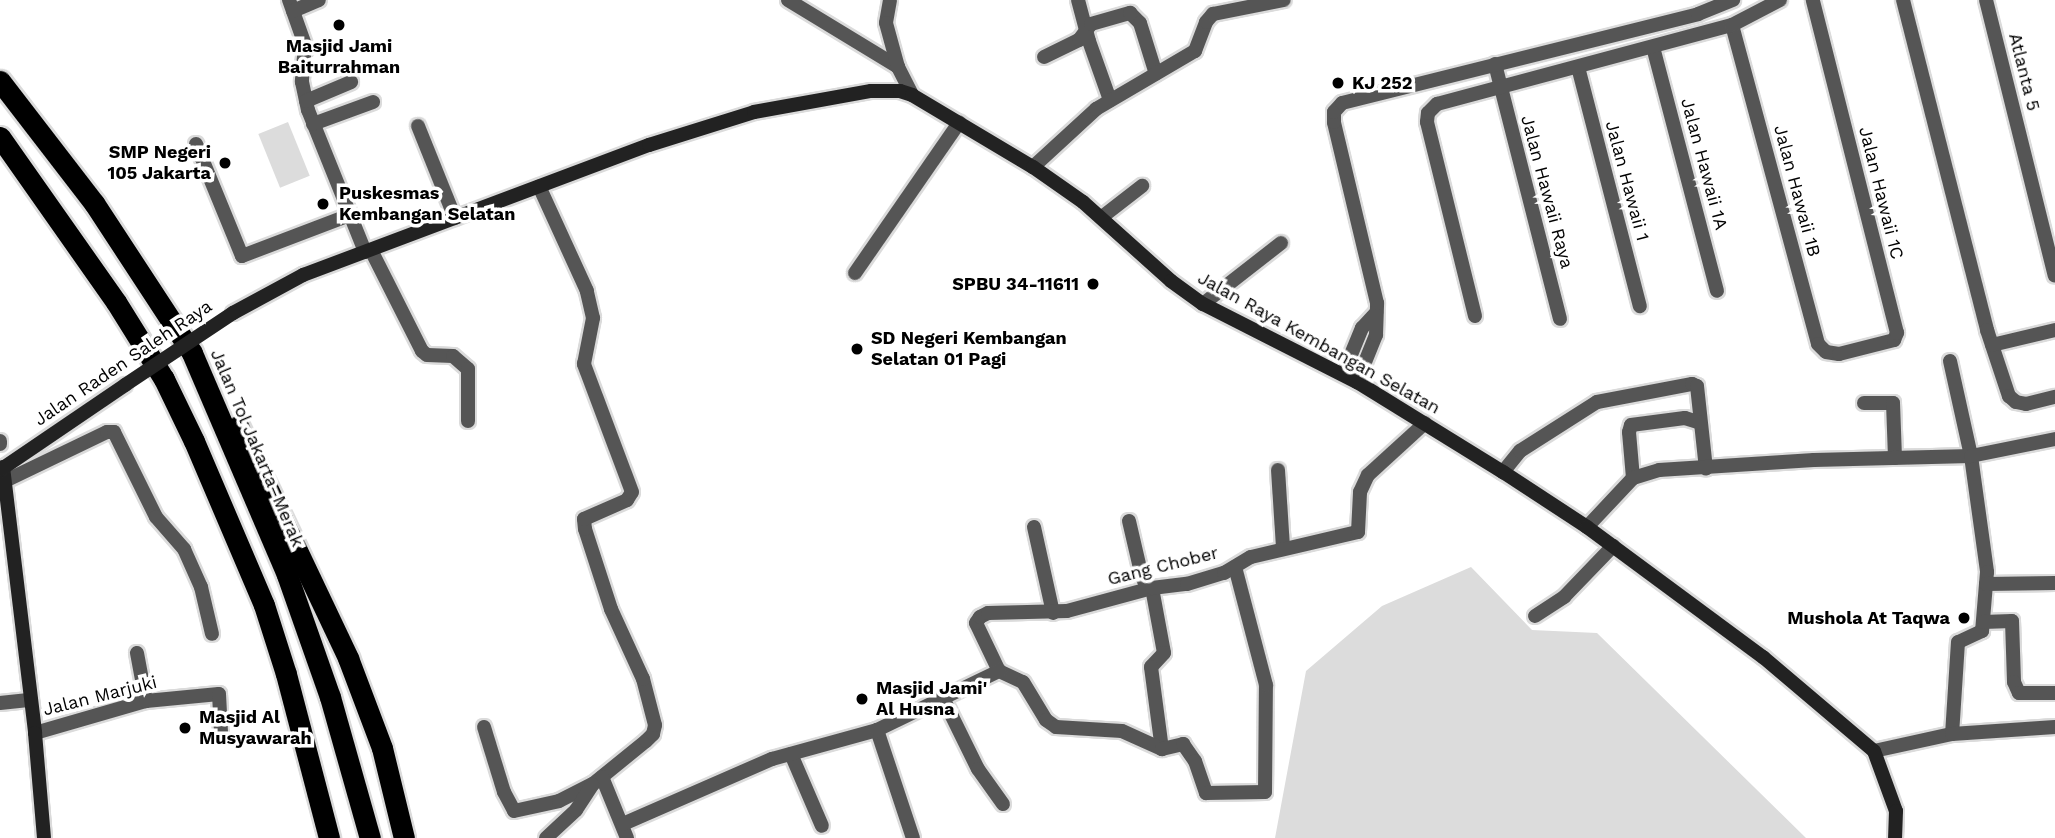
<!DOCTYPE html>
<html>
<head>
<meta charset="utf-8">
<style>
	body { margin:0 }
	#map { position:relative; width:2055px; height:838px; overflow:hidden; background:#fff; font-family:"Work Sans",sans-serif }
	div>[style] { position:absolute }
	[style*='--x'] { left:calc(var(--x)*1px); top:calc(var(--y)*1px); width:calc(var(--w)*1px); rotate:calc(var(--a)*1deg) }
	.green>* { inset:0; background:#dcdcdc; transform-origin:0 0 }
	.roads { filter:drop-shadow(2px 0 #dbdbdb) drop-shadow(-2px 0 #dbdbdb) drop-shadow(0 2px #dbdbdb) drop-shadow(0 -2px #dbdbdb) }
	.minor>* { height:14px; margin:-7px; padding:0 7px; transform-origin:7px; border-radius:7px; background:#555 }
	.secondary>* { height:14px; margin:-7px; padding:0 7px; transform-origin:7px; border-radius:7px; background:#222 }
	.motorway>* { height:21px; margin:-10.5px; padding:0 10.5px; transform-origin:10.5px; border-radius:10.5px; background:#000 }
	.secondary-bridge>* { height:14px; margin:-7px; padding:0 7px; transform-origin:7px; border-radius:7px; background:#222 }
	.dots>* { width:19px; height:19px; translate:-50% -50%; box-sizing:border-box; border:4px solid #fff; border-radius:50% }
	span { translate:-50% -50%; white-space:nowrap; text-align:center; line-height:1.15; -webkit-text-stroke:7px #fff; paint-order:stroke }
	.poi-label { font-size:18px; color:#000; font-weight:700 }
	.left { translate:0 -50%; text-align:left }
	.right { translate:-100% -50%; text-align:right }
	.street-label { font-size:18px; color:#000 }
</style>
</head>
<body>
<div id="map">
	<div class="green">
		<i style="left:288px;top:122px;width:58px;height:32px;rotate:68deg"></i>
		<i style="clip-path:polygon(1471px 567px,1532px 630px,1597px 633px,1806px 838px,1275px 838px,1306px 671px,1382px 606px)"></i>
	</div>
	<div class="roads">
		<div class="minor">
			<i style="--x:289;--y:0;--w:48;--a:70.4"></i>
			<i style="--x:305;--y:45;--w:37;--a:95"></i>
			<i style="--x:302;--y:82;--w:29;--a:78"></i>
			<i style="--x:308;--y:110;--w:153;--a:68.1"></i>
			<i style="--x:788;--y:0;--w:129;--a:31.3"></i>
			<i style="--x:898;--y:67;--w:31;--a:63"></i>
			<i style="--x:890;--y:0;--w:23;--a:100"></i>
			<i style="--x:886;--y:23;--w:46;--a:74.7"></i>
			<i style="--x:1078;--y:0;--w:42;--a:75"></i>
			<i style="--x:1089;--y:41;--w:63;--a:70.4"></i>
			<i style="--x:1903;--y:0;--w:341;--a:75.7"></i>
			<i style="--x:1987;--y:330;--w:70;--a:71.6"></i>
			<i style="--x:2009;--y:396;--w:9;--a:41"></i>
			<i style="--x:2016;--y:402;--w:10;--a:11"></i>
			<i style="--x:2026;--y:404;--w:30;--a:-14"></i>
			<i style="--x:1986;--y:0;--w:284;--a:76"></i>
			<i style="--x:293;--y:11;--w:28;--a:-23"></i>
			<i style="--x:1732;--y:25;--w:330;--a:74.9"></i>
			<i style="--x:1818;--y:344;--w:11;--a:45"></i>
			<i style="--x:1826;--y:352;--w:13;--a:9"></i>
			<i style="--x:1839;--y:354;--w:57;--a:-14.3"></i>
			<i style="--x:1894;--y:340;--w:8;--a:-67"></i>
			<i style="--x:1897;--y:333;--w:343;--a:-104.2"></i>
			<i style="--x:1653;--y:47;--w:252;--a:75.3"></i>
			<i style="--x:1044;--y:57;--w:39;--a:-26"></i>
			<i style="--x:1079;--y:40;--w:20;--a:-53"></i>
			<i style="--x:1091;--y:24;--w:41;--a:-15.8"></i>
			<i style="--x:1130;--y:13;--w:14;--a:45"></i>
			<i style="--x:1140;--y:23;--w:53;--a:72.6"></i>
			<i style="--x:1495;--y:64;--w:263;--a:75.7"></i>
			<i style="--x:1578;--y:67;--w:247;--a:75.5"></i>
			<i style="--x:306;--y:101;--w:49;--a:-22.9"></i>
			<i style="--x:313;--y:124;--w:64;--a:-20.1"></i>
			<i style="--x:418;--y:126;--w:99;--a:68.1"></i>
			<i style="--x:196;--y:144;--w:121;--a:67.7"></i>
			<i style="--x:242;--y:256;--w:116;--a:-20.8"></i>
			<i style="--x:1033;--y:167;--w:86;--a:-42.6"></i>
			<i style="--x:1096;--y:109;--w:115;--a:-30.4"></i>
			<i style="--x:1195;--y:51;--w:31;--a:-69"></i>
			<i style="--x:1206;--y:22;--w:11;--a:-49"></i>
			<i style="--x:1213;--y:14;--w:72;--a:-11.2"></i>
			<i style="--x:1102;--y:217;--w:51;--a:-37.8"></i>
			<i style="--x:371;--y:250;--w:113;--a:63.2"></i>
			<i style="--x:422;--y:351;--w:6;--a:39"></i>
			<i style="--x:427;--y:355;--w:26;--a:2"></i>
			<i style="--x:453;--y:356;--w:20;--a:41"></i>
			<i style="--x:468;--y:369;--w:52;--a:90"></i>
			<i style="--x:855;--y:273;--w:183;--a:-55.3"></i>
			<i style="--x:1203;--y:304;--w:99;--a:-38"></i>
			<i style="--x:1475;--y:316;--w:200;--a:-103.9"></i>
			<i style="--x:1427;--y:122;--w:9;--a:-84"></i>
			<i style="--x:1428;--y:113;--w:13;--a:-45"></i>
			<i style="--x:1437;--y:104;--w:305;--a:-15"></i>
			<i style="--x:1732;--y:25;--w:54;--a:-27.5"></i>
			<i style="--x:1992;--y:345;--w:65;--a:-13.4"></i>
			<i style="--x:1950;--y:361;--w:97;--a:77.5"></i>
			<i style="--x:1971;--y:456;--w:117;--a:82.1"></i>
			<i style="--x:1987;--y:572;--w:59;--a:94.8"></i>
			<i style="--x:1982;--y:631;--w:26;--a:155"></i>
			<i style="--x:1958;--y:642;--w:92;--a:93.7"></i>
			<i style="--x:1343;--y:374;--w:50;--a:-67.6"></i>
			<i style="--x:1362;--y:328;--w:21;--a:-47"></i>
			<i style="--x:1357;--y:382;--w:51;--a:-68"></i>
			<i style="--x:1376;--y:335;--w:32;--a:-88"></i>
			<i style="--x:1377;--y:303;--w:186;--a:-103.4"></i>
			<i style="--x:1334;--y:122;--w:10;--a:-90"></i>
			<i style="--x:1334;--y:112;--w:12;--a:-48"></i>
			<i style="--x:1342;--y:103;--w:367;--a:-14"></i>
			<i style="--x:1698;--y:14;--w:38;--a:-22"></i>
			<i style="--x:1864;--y:403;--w:29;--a:0"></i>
			<i style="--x:1893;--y:403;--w:55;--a:87.9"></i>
			<i style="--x:0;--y:441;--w:3;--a:90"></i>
			<i style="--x:1278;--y:470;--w:78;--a:86.3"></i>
			<i style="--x:1503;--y:472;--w:27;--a:-51"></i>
			<i style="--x:1520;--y:451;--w:91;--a:-32.5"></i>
			<i style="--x:1597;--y:402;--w:97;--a:-10.7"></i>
			<i style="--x:1692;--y:384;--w:5;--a:22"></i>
			<i style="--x:1697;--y:386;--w:83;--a:83.8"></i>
			<i style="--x:1633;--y:478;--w:46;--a:-95"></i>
			<i style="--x:1629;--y:432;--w:7;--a:-74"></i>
			<i style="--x:1631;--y:425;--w:54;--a:-7.4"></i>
			<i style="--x:1685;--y:418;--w:16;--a:18"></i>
			<i style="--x:5;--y:481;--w:113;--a:-25.7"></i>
			<i style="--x:107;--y:432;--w:7;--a:0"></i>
			<i style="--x:114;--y:432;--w:95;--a:63.7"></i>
			<i style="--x:156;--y:517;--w:43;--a:48.8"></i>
			<i style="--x:184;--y:549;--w:42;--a:65.9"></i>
			<i style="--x:201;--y:587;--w:48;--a:76.8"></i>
			<i style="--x:1129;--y:521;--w:57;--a:76.9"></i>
			<i style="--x:1142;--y:577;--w:13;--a:63"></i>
			<i style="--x:1034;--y:527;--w:88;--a:77.5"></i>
			<i style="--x:1587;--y:527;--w:67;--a:-46.8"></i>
			<i style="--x:1633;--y:478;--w:27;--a:-17"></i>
			<i style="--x:1659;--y:470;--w:155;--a:-3.7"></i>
			<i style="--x:1814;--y:460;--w:157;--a:-1.5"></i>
			<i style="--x:1971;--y:456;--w:86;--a:-11.4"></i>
			<i style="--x:1986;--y:584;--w:69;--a:-0.8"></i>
			<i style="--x:1152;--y:588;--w:66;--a:79.5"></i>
			<i style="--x:1164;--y:653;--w:19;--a:133"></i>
			<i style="--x:1151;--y:667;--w:83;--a:82.4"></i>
			<i style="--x:1535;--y:616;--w:35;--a:-33"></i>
			<i style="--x:1564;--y:597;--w:71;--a:-46.1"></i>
			<i style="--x:1983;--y:622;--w:29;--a:-2"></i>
			<i style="--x:2012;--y:621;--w:61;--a:88.1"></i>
			<i style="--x:2014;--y:682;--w:12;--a:66"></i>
			<i style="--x:2019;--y:693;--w:36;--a:0"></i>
			<i style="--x:137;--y:653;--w:49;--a:79.4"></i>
			<i style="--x:999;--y:671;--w:53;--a:-115.6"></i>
			<i style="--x:976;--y:623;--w:7;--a:-56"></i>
			<i style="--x:980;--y:617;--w:9;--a:-27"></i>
			<i style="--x:988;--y:613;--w:79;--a:-1.5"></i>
			<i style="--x:1067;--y:611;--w:88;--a:-15.1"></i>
			<i style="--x:1152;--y:588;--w:35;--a:-7"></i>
			<i style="--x:1187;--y:584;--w:39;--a:-17"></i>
			<i style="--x:1224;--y:573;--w:31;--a:-31"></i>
			<i style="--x:1251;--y:557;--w:110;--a:-13.2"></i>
			<i style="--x:1358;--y:532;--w:40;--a:-87.1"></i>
			<i style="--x:1360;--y:492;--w:19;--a:-65"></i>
			<i style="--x:1368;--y:475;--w:77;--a:-42.4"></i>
			<i style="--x:999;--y:671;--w:26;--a:25"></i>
			<i style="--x:1023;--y:682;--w:44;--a:58.8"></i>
			<i style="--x:1046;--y:720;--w:12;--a:35"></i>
			<i style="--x:1056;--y:727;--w:66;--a:3.5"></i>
			<i style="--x:1122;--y:731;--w:44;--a:24.2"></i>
			<i style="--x:1162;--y:749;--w:22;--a:-13"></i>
			<i style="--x:1183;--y:744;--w:21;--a:55"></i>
			<i style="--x:1195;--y:761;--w:34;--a:71"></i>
			<i style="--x:1206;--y:793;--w:59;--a:-1"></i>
			<i style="--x:1265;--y:792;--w:107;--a:-89.5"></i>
			<i style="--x:1266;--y:685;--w:122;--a:-104.7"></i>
			<i style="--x:943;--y:698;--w:79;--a:63.8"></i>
			<i style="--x:978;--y:769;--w:43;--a:54.5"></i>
			<i style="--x:0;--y:703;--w:31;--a:-6"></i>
			<i style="--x:484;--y:727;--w:68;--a:72.9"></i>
			<i style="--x:504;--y:792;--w:21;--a:62"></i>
			<i style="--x:514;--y:811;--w:46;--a:-12.5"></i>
			<i style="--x:559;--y:801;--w:38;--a:-27"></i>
			<i style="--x:593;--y:784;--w:68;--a:-39.1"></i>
			<i style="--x:646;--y:741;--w:10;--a:-45"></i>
			<i style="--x:653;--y:734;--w:9;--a:-77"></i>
			<i style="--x:655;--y:725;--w:48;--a:-104.6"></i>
			<i style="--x:643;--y:679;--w:77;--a:-114.6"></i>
			<i style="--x:611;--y:609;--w:84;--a:-108"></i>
			<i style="--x:585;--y:529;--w:10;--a:-96"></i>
			<i style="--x:584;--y:519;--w:47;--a:-23.8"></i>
			<i style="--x:627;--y:500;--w:9;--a:-58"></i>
			<i style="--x:632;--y:492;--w:137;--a:-110.6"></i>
			<i style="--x:584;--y:364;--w:47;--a:-78.9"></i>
			<i style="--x:593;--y:318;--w:28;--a:-103"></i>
			<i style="--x:587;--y:291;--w:115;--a:-114.6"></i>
			<i style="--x:877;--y:730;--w:114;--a:71.6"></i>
			<i style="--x:35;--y:733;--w:116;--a:-16.1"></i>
			<i style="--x:146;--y:701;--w:73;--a:-5.5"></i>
			<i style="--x:219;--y:694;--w:38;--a:87"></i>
			<i style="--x:1874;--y:751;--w:80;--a:-12.3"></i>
			<i style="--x:1952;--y:734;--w:103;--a:-3.9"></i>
			<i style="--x:791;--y:754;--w:78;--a:66.7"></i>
			<i style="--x:602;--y:777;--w:66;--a:67.7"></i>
			<i style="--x:623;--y:824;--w:163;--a:-23.6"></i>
			<i style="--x:772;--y:759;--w:109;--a:-15.4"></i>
			<i style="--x:877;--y:730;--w:136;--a:-25.8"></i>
			<i style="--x:546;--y:838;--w:41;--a:-43"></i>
			<i style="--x:576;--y:810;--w:30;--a:-57"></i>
		</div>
		<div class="secondary">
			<i style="--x:233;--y:313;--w:80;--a:-28.5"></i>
			<i style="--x:303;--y:275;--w:370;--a:-20.6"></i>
			<i style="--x:649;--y:145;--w:110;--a:-17.4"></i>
			<i style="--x:754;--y:112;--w:119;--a:-10.2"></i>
			<i style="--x:871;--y:91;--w:29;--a:0"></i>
			<i style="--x:900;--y:91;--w:13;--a:18"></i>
			<i style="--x:912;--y:95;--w:141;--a:30.8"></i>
			<i style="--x:1033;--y:167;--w:61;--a:35"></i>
			<i style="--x:1083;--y:202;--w:118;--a:41.9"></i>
			<i style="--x:1171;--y:281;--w:39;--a:36"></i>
			<i style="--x:1203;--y:304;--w:173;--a:26.9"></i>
			<i style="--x:1357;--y:382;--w:172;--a:31.7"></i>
			<i style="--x:1503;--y:472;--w:100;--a:33.2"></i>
			<i style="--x:1587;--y:527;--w:219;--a:36.5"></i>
			<i style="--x:1763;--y:657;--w:145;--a:40.3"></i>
			<i style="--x:1874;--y:751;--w:64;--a:69.9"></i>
			<i style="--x:1896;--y:811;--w:27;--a:92"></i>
			<i style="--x:3;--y:467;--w:268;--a:83.1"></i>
			<i style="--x:35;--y:733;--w:105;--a:85.1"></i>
			<i style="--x:0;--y:470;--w:151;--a:-34.2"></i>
		</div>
		<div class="motorway">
			<i style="--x:0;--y:81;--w:154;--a:52.4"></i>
			<i style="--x:94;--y:203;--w:179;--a:56.8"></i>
			<i style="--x:192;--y:353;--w:241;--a:66.8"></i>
			<i style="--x:287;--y:575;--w:129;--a:70.6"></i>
			<i style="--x:330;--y:697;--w:147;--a:74.2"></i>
			<i style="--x:0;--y:137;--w:202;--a:54.9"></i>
			<i style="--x:116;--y:302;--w:91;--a:58.1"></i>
			<i style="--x:164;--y:379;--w:69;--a:64.2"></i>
			<i style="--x:194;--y:441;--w:178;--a:66.9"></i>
			<i style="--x:264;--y:605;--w:72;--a:72.3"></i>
			<i style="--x:286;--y:674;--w:170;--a:75.3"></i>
			<i style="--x:238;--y:426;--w:257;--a:64.6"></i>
			<i style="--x:348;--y:658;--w:96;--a:69.3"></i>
			<i style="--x:382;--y:748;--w:93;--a:76.3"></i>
		</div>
	</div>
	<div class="secondary-bridge">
		<i style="--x:125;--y:385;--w:130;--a:-33.7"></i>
	</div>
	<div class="dots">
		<i style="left:339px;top:25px;background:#000"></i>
		<i style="left:1338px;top:83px;background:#000"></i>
		<i style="left:225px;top:163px;background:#000"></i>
		<i style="left:323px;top:204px;background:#000"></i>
		<i style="left:1093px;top:284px;background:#000"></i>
		<i style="left:857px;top:349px;background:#000"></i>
		<i style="left:1964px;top:618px;background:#000"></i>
		<i style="left:862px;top:699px;background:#000"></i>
		<i style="left:185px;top:728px;background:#000"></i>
	</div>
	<div class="poi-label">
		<span style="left:339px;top:57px">Masjid Jami<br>Baiturrahman</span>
		<span class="left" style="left:1352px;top:83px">KJ 252</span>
		<span class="right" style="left:211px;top:163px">SMP Negeri<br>105 Jakarta</span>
		<span class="left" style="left:339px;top:204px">Puskesmas<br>Kembangan Selatan</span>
		<span class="right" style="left:1079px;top:284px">SPBU 34-11611</span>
		<span class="left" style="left:871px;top:349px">SD Negeri Kembangan<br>Selatan 01 Pagi</span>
		<span class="right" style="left:1950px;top:618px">Mushola At Taqwa</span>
		<span class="left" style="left:876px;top:699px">Masjid Jami'<br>Al Husna</span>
		<span class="left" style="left:199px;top:728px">Masjid Al<br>Musyawarah</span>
	</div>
	<div class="street-label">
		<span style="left:2024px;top:72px;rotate:76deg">Atlanta 5</span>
		<span style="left:1704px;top:164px;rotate:75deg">Jalan Hawaii 1A</span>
		<span style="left:1627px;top:181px;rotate:75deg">Jalan Hawaii 1</span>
		<span style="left:1797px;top:191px;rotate:75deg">Jalan Hawaii 1B</span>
		<span style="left:1547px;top:192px;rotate:75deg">Jalan Hawaii Raya</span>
		<span style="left:1881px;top:193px;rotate:76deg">Jalan Hawaii 1C</span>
		<span style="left:1319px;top:343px;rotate:29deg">Jalan Raya Kembangan Selatan</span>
		<span style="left:123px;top:363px;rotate:-34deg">Jalan Raden Saleh Raya</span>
		<span style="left:257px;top:448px;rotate:67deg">Jalan Tol Jakarta–Merak</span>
		<span style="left:1163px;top:566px;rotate:-14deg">Gang Chober</span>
		<span style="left:100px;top:696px;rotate:-14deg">Jalan Marjuki</span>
	</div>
</div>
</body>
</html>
